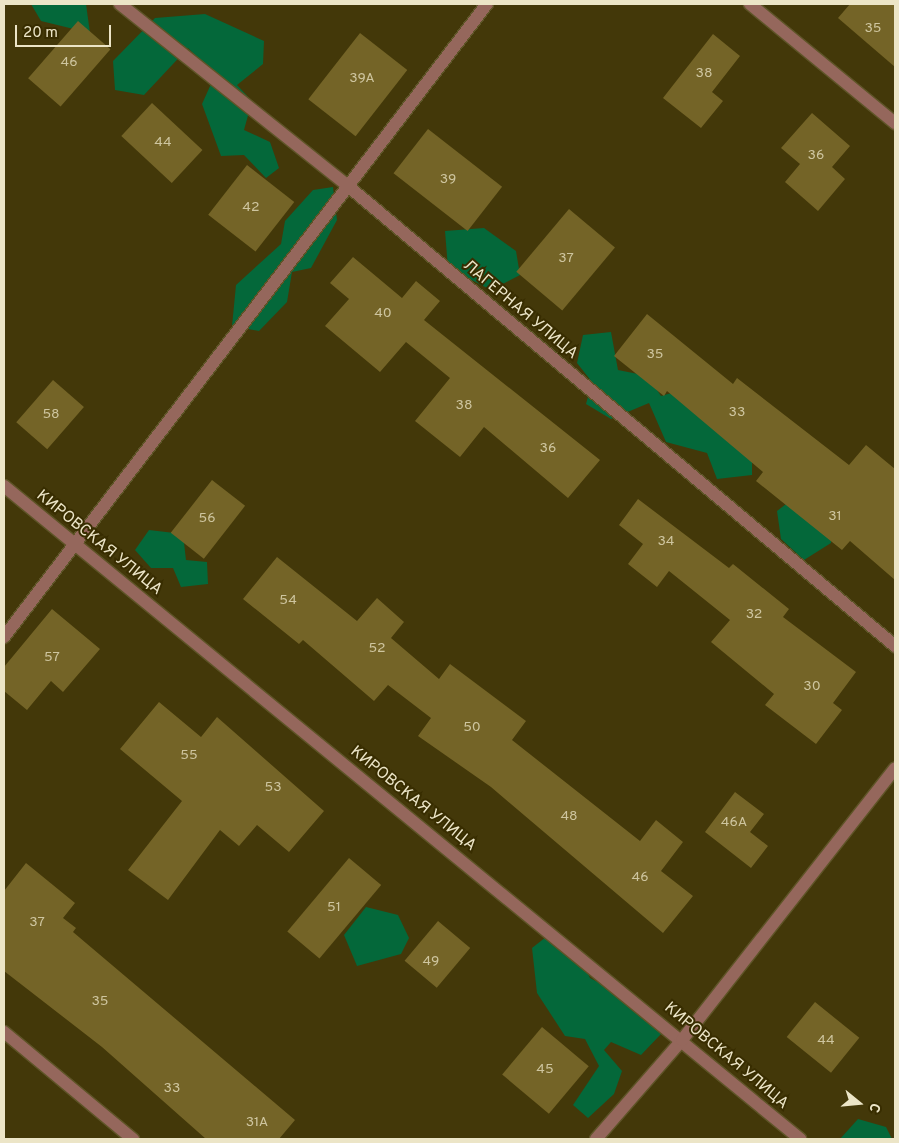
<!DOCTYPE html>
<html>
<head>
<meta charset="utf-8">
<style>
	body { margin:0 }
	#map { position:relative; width:899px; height:1143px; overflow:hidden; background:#433809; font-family:Overpass,sans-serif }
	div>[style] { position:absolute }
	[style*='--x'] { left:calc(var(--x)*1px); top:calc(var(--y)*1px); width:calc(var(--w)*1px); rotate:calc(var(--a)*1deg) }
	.green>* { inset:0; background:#04683a }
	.building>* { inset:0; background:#746427; transform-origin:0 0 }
	.roads { filter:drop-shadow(1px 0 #5e5427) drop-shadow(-1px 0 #5e5427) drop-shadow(0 1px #5e5427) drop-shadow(0 -1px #5e5427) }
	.minor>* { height:12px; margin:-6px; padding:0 6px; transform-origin:6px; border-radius:6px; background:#95675c }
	span { translate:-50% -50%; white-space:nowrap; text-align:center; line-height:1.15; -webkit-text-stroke:4px #382d00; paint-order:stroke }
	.number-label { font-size:14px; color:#cec59f }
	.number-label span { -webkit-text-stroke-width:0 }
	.street-label { font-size:16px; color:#ece5c7 }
	.frame { position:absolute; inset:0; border:5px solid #ece5c7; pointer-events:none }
	.north { position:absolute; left:834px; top:1078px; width:50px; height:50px; -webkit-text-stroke:4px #382d00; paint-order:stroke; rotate:107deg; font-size:14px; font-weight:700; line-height:20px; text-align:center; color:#ece5c7 }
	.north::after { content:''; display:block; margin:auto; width:18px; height:22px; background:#ece5c7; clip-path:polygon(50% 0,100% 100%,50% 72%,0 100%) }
	.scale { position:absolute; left:15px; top:25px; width:96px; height:22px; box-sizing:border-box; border:2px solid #ece5c7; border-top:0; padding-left:6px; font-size:15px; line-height:18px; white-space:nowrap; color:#ece5c7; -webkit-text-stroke:4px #382d00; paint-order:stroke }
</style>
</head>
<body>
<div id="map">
	<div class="green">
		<i style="clip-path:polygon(31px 4px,86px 4px,90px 33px,41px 21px)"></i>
		<i style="clip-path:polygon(205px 14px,264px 41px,263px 64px,237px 85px,252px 101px,244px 130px,270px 142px,279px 168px,266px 178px,244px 155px,221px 156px,202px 104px,215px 75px,188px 48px,144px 95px,115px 90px,113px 61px,155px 18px)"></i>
		<i style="clip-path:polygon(333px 187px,337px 220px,311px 268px,292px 272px,287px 302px,259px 331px,232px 326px,236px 285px,281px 244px,285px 221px,313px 190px)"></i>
		<i style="clip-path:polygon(484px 228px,516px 251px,520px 275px,491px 290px,448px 268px,445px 231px)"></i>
		<i style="clip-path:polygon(611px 332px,618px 370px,648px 376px,661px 396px,682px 390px,752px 443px,752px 475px,717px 479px,707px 453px,666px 442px,649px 403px,611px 419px,586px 404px,592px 382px,577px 363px,583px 335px)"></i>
		<i style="clip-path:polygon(803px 491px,834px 507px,831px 543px,804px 560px,781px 539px,777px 511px)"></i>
		<i style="clip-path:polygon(149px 530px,183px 534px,186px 560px,207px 562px,208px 584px,181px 587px,173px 568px,151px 568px,135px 550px)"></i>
		<i style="clip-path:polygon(366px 907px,398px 915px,409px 938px,401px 954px,357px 966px,344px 935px)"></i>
		<i style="clip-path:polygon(546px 937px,579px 952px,590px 978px,613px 990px,662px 1033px,641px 1055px,611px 1042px,604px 1050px,622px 1071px,614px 1094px,588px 1118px,573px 1105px,599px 1066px,585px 1039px,565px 1036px,537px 993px,532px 948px)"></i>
		<i style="clip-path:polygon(858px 1119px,886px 1127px,892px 1139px,840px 1139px)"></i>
	</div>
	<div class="building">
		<i style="clip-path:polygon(850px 4px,895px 4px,895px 67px,838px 18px)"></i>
		<i style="left:78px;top:21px;width:43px;height:76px;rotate:41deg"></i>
		<i style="left:360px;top:33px;width:60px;height:84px;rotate:38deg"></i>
		<i style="clip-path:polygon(713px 34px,740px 56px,712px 92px,723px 101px,701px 128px,663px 98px)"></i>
		<i style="left:152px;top:103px;width:69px;height:45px;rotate:43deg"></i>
		<i style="clip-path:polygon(812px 113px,850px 146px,832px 167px,845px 179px,818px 211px,785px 182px,800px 164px,781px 148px)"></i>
		<i style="left:428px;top:129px;width:94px;height:56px;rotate:38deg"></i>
		<i style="left:247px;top:165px;width:60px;height:63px;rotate:38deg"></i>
		<i style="left:569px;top:209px;width:60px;height:82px;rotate:40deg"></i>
		<i style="clip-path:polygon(353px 257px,402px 298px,416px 281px,440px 301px,424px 320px,600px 460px,568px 498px,484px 427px,460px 457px,415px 421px,450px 378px,406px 342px,380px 372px,325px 326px,349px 299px,330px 283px)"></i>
		<i style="clip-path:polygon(647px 314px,733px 384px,737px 378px,849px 465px,866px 445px,895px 469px,895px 580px,850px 541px,842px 550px,756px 481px,763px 472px,667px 391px,664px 396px,614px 356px)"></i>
		<i style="left:53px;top:380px;width:41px;height:56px;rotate:41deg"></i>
		<i style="left:212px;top:480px;width:42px;height:67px;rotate:38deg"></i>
		<i style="clip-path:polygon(638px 499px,729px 568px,733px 564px,789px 609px,783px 617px,856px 672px,833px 703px,842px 710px,816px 744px,765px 705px,774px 694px,711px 642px,730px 620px,669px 571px,657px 587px,628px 564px,643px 544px,619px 525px)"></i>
		<i style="clip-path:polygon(277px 557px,357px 621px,377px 598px,404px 622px,391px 638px,439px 679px,450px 664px,526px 721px,512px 740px,640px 841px,656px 820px,683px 842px,661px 871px,693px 896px,663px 933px,491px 787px,418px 736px,431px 718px,388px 685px,374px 701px,303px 640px,299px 644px,243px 599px)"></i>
		<i style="clip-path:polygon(52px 609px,100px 649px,63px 692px,51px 681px,27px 710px,4px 691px,4px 667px)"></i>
		<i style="clip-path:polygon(159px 702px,201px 737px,217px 717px,324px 811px,289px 852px,257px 825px,239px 846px,220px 830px,168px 900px,128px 870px,182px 801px,120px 749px)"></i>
		<i style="clip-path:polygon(735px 792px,764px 814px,750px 832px,768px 846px,751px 868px,705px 832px)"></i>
		<i style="left:349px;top:858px;width:42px;height:96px;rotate:40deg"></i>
		<i style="clip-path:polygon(26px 863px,75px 903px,63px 918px,76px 928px,73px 932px,295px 1120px,279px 1139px,206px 1139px,102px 1047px,4px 971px,4px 891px)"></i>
		<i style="left:438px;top:921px;width:42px;height:52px;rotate:40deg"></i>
		<i style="left:815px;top:1002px;width:57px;height:45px;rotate:39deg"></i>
		<i style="left:542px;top:1027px;width:61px;height:62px;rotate:40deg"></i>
	</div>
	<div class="roads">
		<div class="minor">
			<i style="--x:120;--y:4;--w:292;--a:38.6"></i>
			<i style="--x:348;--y:186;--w:715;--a:40.06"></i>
			<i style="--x:750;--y:4;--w:188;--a:39.4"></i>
			<i style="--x:4;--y:486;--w:1030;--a:39.36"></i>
			<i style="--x:4;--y:637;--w:796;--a:-52.66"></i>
			<i style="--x:4;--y:1032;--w:168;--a:39.7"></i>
			<i style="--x:596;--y:1139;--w:131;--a:-49"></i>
			<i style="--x:682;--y:1040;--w:345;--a:-51.9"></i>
		</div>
	</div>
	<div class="number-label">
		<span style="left:873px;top:29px">35</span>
		<span style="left:69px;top:63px">46</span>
		<span style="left:704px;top:74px">38</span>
		<span style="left:362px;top:79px">39А</span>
		<span style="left:163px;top:143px">44</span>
		<span style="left:816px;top:156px">36</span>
		<span style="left:448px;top:180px">39</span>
		<span style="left:251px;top:208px">42</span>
		<span style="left:566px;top:259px">37</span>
		<span style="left:383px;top:314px">40</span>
		<span style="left:655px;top:355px">35</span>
		<span style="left:464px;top:406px">38</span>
		<span style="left:737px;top:413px">33</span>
		<span style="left:51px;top:415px">58</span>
		<span style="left:548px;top:449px">36</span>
		<span style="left:835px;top:517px">31</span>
		<span style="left:207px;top:519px">56</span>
		<span style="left:666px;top:542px">34</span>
		<span style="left:288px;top:601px">54</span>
		<span style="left:754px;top:615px">32</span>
		<span style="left:377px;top:649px">52</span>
		<span style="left:52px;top:658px">57</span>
		<span style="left:812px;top:687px">30</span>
		<span style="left:472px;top:728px">50</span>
		<span style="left:189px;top:756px">55</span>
		<span style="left:273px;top:788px">53</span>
		<span style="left:569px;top:817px">48</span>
		<span style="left:734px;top:823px">46А</span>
		<span style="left:640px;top:878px">46</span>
		<span style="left:334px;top:908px">51</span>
		<span style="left:37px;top:923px">37</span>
		<span style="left:431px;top:962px">49</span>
		<span style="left:100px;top:1002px">35</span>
		<span style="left:826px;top:1041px">44</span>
		<span style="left:545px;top:1070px">45</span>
		<span style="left:172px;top:1089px">33</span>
		<span style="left:257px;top:1123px">31А</span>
	</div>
	<div class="street-label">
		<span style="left:520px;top:310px;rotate:40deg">ЛАГЕРНАЯ УЛИЦА</span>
		<span style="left:99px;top:543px;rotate:39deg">КИРОВСКАЯ УЛИЦА</span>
		<span style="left:413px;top:799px;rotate:39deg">КИРОВСКАЯ УЛИЦА</span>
		<span style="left:726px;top:1056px;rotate:40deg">КИРОВСКАЯ УЛИЦА</span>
	</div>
	<div class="frame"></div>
	<div class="north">С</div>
	<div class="scale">20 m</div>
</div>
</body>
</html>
